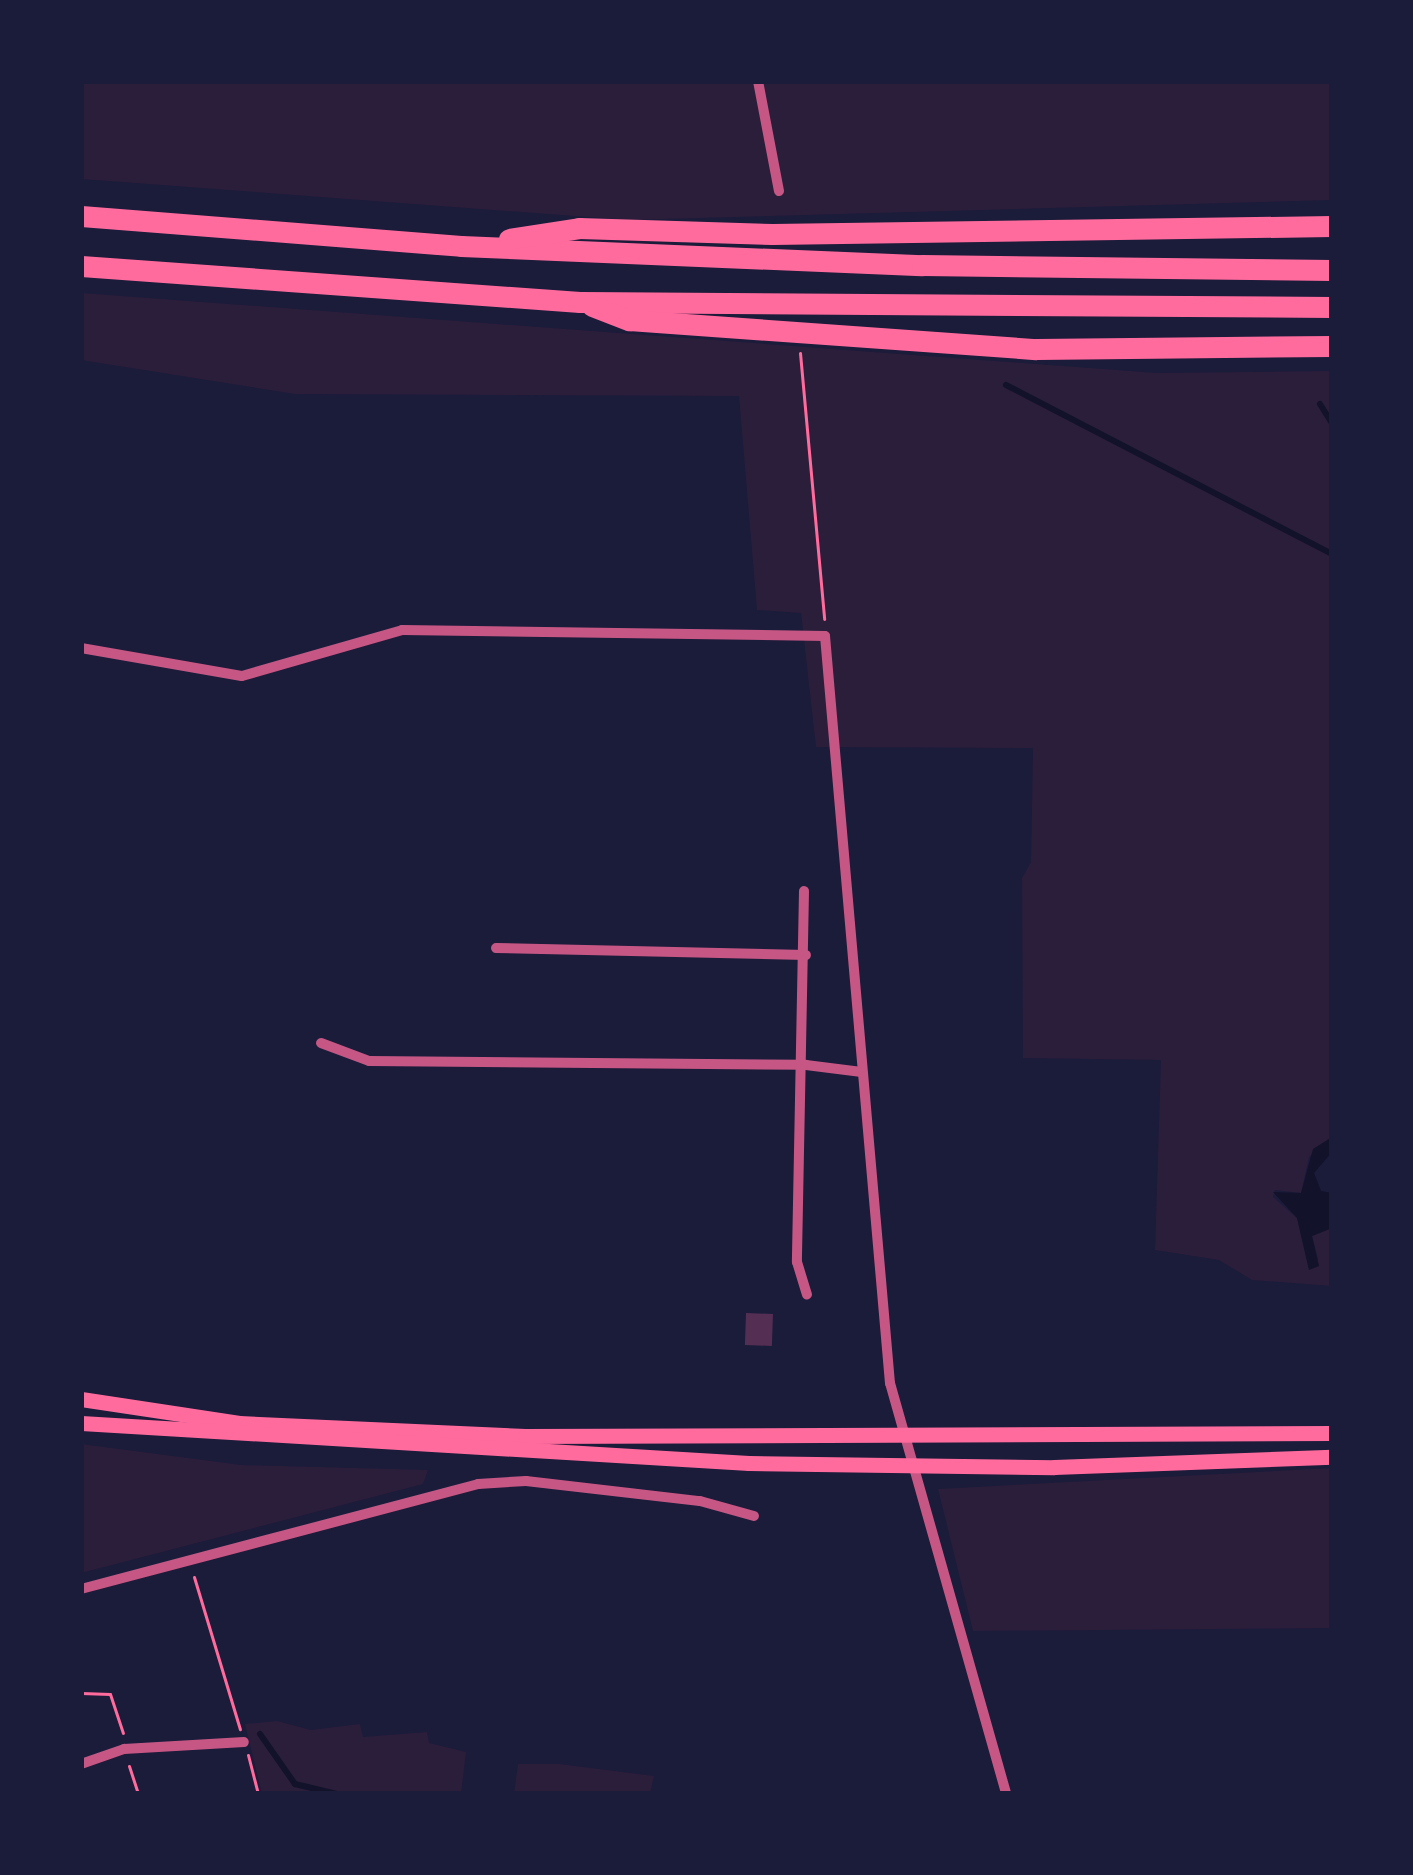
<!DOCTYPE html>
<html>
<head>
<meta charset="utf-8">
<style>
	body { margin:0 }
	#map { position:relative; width:1413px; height:1875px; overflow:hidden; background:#1b1b3a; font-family:"Varela Round",sans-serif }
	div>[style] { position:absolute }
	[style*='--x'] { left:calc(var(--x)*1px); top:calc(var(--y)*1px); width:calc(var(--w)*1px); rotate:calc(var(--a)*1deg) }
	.green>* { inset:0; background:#2a1e3b }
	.water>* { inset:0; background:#12122b }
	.stream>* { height:6px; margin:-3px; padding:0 3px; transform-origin:3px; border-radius:3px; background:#12122b }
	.building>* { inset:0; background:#542f53; transform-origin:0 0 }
	.path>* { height:3px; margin:-1.5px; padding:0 1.5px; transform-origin:1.5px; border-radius:1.5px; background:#ff6b9d }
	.minor>* { height:10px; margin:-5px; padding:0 5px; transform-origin:5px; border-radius:5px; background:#c65784 }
	.secondary>* { height:15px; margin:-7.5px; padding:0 7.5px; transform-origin:7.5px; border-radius:7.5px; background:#ff6b9d }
	.motorway>* { height:21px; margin:-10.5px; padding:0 10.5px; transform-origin:10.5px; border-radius:10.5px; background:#ff6b9d }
	span { translate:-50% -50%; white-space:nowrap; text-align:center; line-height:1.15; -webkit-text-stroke:9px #1b1b3a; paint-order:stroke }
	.frame { position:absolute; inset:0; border:84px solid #1b1b3a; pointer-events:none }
</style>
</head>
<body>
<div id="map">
	<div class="green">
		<i style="clip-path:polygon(81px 81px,1332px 81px,1332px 200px,628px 220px,81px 179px)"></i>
		<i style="clip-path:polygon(81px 293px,1157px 373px,1332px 371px,1332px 1137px,1309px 1157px,1301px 1193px,1275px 1190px,1273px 1197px,1297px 1218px,1309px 1269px,1318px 1259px,1312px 1236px,1332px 1228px,1332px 1286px,1252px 1280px,1219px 1260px,1155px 1250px,1161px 1060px,1023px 1058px,1022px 878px,1031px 862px,1033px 748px,816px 747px,801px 613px,757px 610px,739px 396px,295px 394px,81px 360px)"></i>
		<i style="clip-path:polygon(81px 1444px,241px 1465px,428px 1470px,423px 1484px,81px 1573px)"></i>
		<i style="clip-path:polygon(1332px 1468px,1332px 1628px,973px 1631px,938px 1489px)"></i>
		<i style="clip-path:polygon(277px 1721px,311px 1730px,360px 1724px,363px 1737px,427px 1732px,429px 1743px,466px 1752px,461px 1794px,262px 1794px,245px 1724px)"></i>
		<i style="clip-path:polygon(518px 1764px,559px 1764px,654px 1776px,650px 1794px,514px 1794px)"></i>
	</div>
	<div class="water">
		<i style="clip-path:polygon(1332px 1137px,1332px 1152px,1314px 1173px,1321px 1191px,1332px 1193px,1332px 1228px,1312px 1236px,1319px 1266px,1309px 1270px,1297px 1218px,1273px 1192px,1301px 1193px,1313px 1149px)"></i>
	</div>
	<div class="stream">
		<i style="--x:1006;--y:385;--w:367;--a:27.4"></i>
		<i style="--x:1320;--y:404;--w:22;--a:58"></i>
		<i style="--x:260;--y:1734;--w:61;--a:55"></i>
		<i style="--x:295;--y:1784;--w:43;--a:13.4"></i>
	</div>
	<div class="building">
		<i style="left:746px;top:1313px;width:27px;height:32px;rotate:2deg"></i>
	</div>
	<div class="path">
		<i style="--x:800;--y:353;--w:267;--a:84.8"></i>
		<i style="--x:194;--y:1577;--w:159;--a:73.2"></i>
		<i style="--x:81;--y:1693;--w:29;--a:2"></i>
		<i style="--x:110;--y:1694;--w:41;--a:71.6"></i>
		<i style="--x:248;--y:1755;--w:40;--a:75.6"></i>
		<i style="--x:129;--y:1766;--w:29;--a:72"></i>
	</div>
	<div class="minor">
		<i style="--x:758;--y:81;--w:112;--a:79.2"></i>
		<i style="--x:81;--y:648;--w:163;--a:9.9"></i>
		<i style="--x:242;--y:676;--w:166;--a:-16"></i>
		<i style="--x:402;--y:630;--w:423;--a:0.8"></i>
		<i style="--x:825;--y:636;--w:750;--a:85.03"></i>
		<i style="--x:890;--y:1383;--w:427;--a:74.2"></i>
		<i style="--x:804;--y:891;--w:371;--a:91.1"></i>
		<i style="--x:797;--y:1262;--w:34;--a:73"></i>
		<i style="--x:496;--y:948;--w:310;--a:1.3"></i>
		<i style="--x:321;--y:1043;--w:51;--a:20.6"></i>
		<i style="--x:369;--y:1061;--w:437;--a:0.5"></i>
		<i style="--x:806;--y:1065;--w:56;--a:7.1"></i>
		<i style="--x:81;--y:1589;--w:411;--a:-14.8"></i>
		<i style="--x:478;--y:1484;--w:48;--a:-3.6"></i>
		<i style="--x:526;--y:1481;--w:175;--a:6.6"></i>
		<i style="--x:700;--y:1501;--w:56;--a:15.5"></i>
		<i style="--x:81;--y:1764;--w:46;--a:-19.2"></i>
		<i style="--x:124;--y:1749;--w:120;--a:-3.3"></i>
	</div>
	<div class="secondary">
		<i style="--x:81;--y:1399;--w:160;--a:8.6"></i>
		<i style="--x:239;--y:1423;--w:286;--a:2.6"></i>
		<i style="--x:525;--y:1436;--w:807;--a:-0.21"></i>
		<i style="--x:81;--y:1423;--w:669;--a:3.43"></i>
		<i style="--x:749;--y:1463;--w:305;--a:0.8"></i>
		<i style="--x:1054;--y:1467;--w:278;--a:-2.1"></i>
	</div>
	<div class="motorway">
		<i style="--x:81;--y:216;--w:381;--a:4.5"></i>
		<i style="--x:461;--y:246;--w:461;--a:2.4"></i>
		<i style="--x:922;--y:265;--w:410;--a:0.7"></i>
		<i style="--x:509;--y:239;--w:71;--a:-8.9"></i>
		<i style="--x:579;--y:228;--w:193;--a:1.8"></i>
		<i style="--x:772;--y:234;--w:560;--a:-0.82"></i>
		<i style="--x:81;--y:266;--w:500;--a:4.13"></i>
		<i style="--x:580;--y:302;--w:752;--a:0.38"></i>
		<i style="--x:592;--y:306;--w:40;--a:21"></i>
		<i style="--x:629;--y:320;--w:408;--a:4.1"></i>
		<i style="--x:1036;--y:349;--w:296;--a:-0.6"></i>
	</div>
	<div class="frame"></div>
</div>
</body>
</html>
